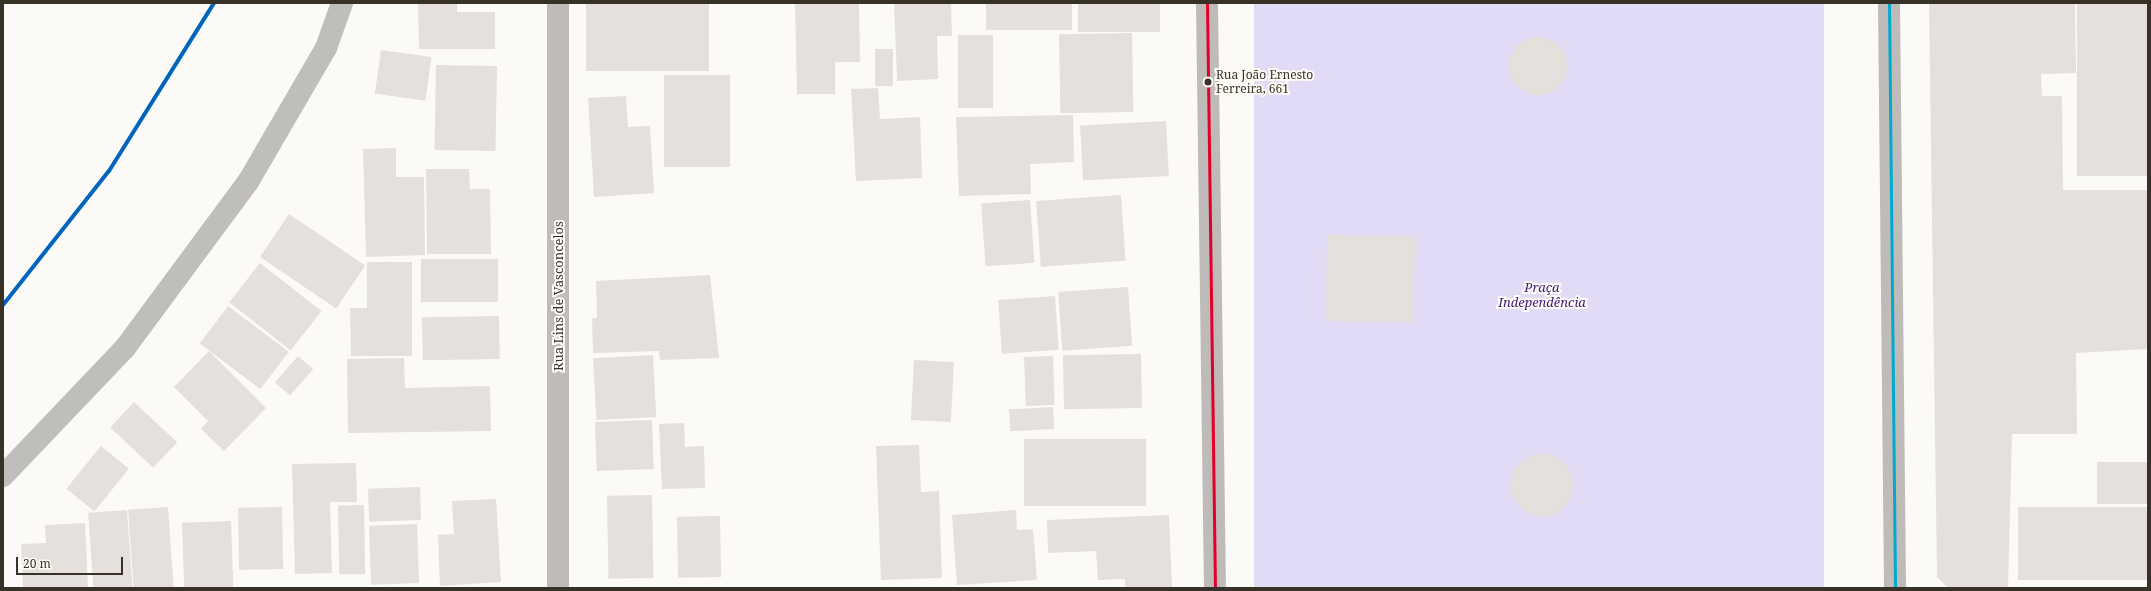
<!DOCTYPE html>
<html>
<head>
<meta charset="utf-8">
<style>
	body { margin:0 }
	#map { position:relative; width:2151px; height:591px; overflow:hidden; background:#fcfaf7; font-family:"Noto Serif",serif }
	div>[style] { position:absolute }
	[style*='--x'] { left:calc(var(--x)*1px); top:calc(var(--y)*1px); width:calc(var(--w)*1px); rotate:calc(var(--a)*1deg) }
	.green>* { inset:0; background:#e1dbf6; transform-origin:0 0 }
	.building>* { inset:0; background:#e5e0db; transform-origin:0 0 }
	.round { border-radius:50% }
	.minor>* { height:22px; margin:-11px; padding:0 11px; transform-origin:11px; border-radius:11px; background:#bebbb8 }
	.tertiary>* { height:22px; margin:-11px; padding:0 11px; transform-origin:11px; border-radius:11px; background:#bebbb8 }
	.primary>* { height:22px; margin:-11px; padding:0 11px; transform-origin:11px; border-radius:11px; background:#c0beba }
	.bus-1>* { height:3px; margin:-1.5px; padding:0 1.5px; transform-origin:1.5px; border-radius:1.5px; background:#e4002b }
	.bus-2>* { height:3px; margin:-1.5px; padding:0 1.5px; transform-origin:1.5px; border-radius:1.5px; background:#00a9ce }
	.rail-1>* { height:4px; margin:-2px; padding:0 2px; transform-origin:2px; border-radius:2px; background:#0065bd }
	.dots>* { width:11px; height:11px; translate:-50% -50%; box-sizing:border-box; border:2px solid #fefaf5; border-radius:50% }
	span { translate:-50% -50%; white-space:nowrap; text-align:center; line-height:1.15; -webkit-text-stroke:4px #fefaf5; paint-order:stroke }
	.bus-label { font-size:12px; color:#383128 }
	.left { translate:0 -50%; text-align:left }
	.park-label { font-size:13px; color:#3e1d7a; font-style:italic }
	.street-label { font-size:13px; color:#383128 }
	.frame { position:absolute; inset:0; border:4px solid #383128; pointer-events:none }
	.scale { position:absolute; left:16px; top:557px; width:107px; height:18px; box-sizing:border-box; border:2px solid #383128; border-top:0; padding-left:5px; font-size:12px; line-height:14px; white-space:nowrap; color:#383128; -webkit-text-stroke:3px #fefaf5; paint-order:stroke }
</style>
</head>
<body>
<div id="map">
	<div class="green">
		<i style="left:1254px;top:3px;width:570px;height:585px"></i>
	</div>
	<div class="building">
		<i style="clip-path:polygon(418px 3px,457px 3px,457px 12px,495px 12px,495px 49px,419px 49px)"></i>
		<i style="left:586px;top:3px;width:123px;height:68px"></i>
		<i style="clip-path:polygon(795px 3px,859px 3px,860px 62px,835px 62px,835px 94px,797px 94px)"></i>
		<i style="clip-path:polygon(894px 3px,951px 3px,952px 36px,937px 36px,938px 79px,897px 81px)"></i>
		<i style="left:986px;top:3px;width:86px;height:27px"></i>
		<i style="left:1078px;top:3px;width:82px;height:29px"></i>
		<i style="clip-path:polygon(1929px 3px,2075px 3px,2076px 73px,2041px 74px,2042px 96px,2062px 96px,2063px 190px,2148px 190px,2148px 349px,2076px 353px,2077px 434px,2012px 434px,2008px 588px,1948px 588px,1937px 577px)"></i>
		<i style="left:2077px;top:3px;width:71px;height:173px"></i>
		<i style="left:1132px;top:33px;width:79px;height:73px;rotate:89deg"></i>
		<i style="left:958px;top:35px;width:35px;height:73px"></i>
		<i class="round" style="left:1509px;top:37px;width:58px;height:58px"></i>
		<i style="left:875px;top:49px;width:18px;height:37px"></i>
		<i style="left:381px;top:50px;width:51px;height:44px;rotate:8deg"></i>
		<i style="left:436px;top:65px;width:61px;height:85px;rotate:1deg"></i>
		<i style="left:730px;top:75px;width:92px;height:66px;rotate:90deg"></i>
		<i style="clip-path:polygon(878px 88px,880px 119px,920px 117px,922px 178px,856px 181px,851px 89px)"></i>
		<i style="clip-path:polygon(626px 96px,628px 127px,650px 126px,654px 193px,594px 197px,588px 98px)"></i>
		<i style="clip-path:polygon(1073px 115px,1074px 162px,1030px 164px,1031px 194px,959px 196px,956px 117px)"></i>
		<i style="left:1166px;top:121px;width:55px;height:86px;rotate:87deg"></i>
		<i style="clip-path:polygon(396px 148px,396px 177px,424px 177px,425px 255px,366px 257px,363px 149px)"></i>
		<i style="clip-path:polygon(426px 169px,469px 169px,470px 189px,490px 189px,491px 254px,427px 254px)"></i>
		<i style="left:1121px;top:195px;width:66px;height:85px;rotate:86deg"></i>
		<i style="left:1030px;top:200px;width:63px;height:49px;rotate:86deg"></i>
		<i style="left:289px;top:214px;width:92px;height:52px;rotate:34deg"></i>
		<i style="left:1327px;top:235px;width:88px;height:86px;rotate:1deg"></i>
		<i style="left:421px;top:259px;width:77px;height:43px"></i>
		<i style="clip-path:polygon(367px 262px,412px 262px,412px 356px,351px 356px,350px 308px,367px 308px)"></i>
		<i style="left:260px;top:263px;width:78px;height:50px;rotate:38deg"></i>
		<i style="clip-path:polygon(710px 275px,719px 358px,660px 360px,659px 351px,593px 353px,592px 318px,597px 318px,596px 281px)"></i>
		<i style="left:1128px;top:287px;width:59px;height:70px;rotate:86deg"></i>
		<i style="left:1055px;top:296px;width:54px;height:57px;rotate:86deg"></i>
		<i style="left:228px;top:306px;width:76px;height:47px;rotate:37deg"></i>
		<i style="left:499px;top:316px;width:43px;height:77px;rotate:89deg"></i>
		<i style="clip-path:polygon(209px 351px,266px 408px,224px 451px,201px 429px,208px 421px,174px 387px)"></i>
		<i style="left:1141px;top:354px;width:54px;height:78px;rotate:89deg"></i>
		<i style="left:653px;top:355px;width:62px;height:60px;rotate:87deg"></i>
		<i style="left:298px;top:356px;width:20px;height:35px;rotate:41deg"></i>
		<i style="left:1053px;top:356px;width:49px;height:29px;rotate:88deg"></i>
		<i style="clip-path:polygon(404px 358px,405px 388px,490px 386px,491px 431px,348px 433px,347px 359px)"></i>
		<i style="left:914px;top:360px;width:40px;height:60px;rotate:3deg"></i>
		<i style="left:134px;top:402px;width:59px;height:35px;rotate:43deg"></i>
		<i style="left:1053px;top:407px;width:22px;height:44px;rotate:87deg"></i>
		<i style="left:652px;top:420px;width:49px;height:57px;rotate:88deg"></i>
		<i style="clip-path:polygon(684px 423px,685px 447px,704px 446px,705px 488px,662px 489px,659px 424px)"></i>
		<i style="left:1024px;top:439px;width:122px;height:67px"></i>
		<i style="clip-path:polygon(919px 445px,921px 492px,939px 491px,942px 578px,881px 580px,876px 446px)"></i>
		<i style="left:101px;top:446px;width:36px;height:55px;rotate:39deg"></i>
		<i class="round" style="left:1511px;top:454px;width:62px;height:62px"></i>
		<i style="left:2148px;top:462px;width:42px;height:51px;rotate:90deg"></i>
		<i style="clip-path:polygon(356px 463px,357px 502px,330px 502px,332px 573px,295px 574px,292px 464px)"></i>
		<i style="left:420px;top:487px;width:33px;height:52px;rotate:88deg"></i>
		<i style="left:652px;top:495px;width:83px;height:45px;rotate:89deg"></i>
		<i style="clip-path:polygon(496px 499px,501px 582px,440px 586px,438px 535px,454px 534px,452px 501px)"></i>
		<i style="left:364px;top:505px;width:69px;height:26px;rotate:89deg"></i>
		<i style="left:168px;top:507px;width:81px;height:40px;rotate:86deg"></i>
		<i style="left:282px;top:507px;width:62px;height:44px;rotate:89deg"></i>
		<i style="left:2148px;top:507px;width:73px;height:130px;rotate:90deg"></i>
		<i style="left:127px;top:510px;width:78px;height:39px;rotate:86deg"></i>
		<i style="clip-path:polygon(1016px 510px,1017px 530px,1033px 529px,1037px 580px,957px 585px,952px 515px)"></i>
		<i style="clip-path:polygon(1169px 515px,1172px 588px,1125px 588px,1125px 579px,1098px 580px,1096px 551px,1048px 553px,1047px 520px)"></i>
		<i style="left:720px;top:516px;width:61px;height:43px;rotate:89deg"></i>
		<i style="left:231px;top:521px;width:67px;height:49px;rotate:88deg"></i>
		<i style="clip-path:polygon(85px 523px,88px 588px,23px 588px,21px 544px,46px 543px,45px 525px)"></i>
		<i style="left:417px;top:524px;width:59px;height:48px;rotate:88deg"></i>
	</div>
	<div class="minor">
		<i style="--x:558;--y:3;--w:585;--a:90"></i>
	</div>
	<div class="tertiary">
		<i style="--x:1207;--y:3;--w:585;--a:89.22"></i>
		<i style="--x:1889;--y:3;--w:585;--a:89.41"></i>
	</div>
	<div class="primary">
		<i style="--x:3;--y:476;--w:177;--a:-46.4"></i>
		<i style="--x:125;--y:348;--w:207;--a:-53.5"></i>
		<i style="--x:248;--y:182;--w:155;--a:-59.8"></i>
		<i style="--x:326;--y:48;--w:48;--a:-70.4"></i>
	</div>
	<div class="bus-1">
		<i style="--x:1207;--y:3;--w:585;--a:89.22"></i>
	</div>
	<div class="bus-2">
		<i style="--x:1889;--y:3;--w:585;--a:89.41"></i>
	</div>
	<div class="rail-1">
		<i style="--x:3;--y:305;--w:171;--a:-51.7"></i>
		<i style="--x:109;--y:171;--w:198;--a:-58"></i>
	</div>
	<div class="dots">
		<i style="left:1208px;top:82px;background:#383128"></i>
	</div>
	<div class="bus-label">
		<span class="left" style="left:1216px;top:82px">Rua João Ernesto<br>Ferreira, 661</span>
	</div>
	<div class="park-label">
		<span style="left:1542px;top:295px">Praça<br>Independência</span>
	</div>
	<div class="street-label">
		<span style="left:558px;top:296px;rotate:-90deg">Rua Lins de Vasconcelos</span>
	</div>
	<div class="frame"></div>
	<div class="scale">20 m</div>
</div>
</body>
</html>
